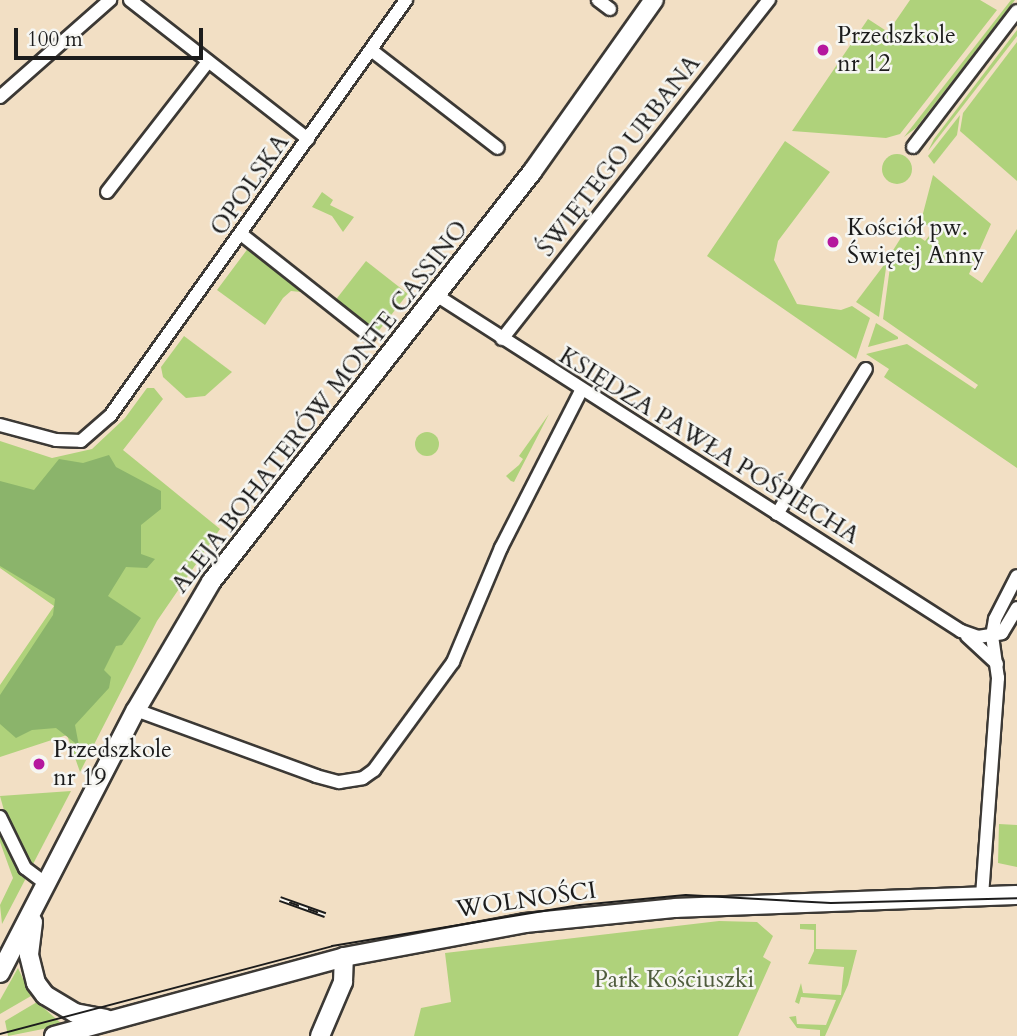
<!DOCTYPE html>
<html>
<head>
<meta charset="utf-8">
<style>
	body { margin:0 }
	#map { position:relative; width:1017px; height:1036px; overflow:hidden; background:#f2dfc4; font-family:Cardo,serif }
	div>[style] { position:absolute }
	[style*='--x'] { left:calc(var(--x)*1px); top:calc(var(--y)*1px); width:calc(var(--w)*1px); rotate:calc(var(--a)*1deg) }
	.green>* { inset:0; background:#afd27b; transform-origin:0 0 }
	.round { border-radius:50% }
	.forest>* { inset:0; background:#8bb46b }
	.roads { filter:drop-shadow(2px 0 #3c3935) drop-shadow(-2px 0 #3c3935) drop-shadow(0 2px #3c3935) drop-shadow(0 -2px #3c3935) }
	.street>* { height:12px; margin:-6px; padding:0 6px; transform-origin:6px; border-radius:6px; background:#fff }
	.secondary>* { height:18px; margin:-9px; padding:0 9px; transform-origin:9px; border-radius:9px; background:#fff }
	.tram>* { height:2px; margin:-1px; padding:0 1px; transform-origin:1px; border-radius:1px; background:#1c1c1c }
	.rail>* { height:6px; margin-top:-3px; transform-origin:0; background:repeating-linear-gradient(90deg,#f6f6f2 0 10px,#1c1c1c 0 20px); box-sizing:border-box; border-block:2px solid #1c1c1c }
	.dots>* { width:19px; height:19px; translate:-50% -50%; box-sizing:border-box; border:4px solid #f6f6f2; border-radius:50% }
	span { translate:-50% -50%; white-space:nowrap; text-align:center; line-height:1.15; -webkit-text-stroke:5px #f6f6f2; paint-order:stroke }
	.poi-label { font-size:24px; color:#1c1c1c }
	.left { translate:0 -50%; text-align:left }
	.street-label { font-size:24px; color:#1c1c1c }
	.park-label { font-size:24px; color:#4f5c3d }
	.scale { position:absolute; left:14px; top:28px; width:189px; height:32px; box-sizing:border-box; border:4px solid #1c1c1c; border-top:0; padding-left:9px; font-size:21px; line-height:24px; white-space:nowrap; color:#1c1c1c; -webkit-text-stroke:5px #f6f6f2; paint-order:stroke }
</style>
</head>
<body>
<div id="map">
	<div class="green">
		<i style="clip-path:polygon(910px 0,980px 0,997px 10px,900px 134px,886px 138px,792px 131px,868px 19px,888px 32px)"></i>
		<i style="clip-path:polygon(1011px 0,1015px 0,916px 128px,904px 137px)"></i>
		<i style="clip-path:polygon(1017px 30px,1017px 36px,928px 151px,934px 139px)"></i>
		<i style="clip-path:polygon(1017px 42px,1017px 181px,960px 131px,963px 113px)"></i>
		<i style="clip-path:polygon(960px 115px,957px 135px,934px 164px,928px 156px)"></i>
		<i style="clip-path:polygon(785px 141px,830px 172px,778px 241px,774px 260px,797px 304px,841px 310px,852px 306px,870px 318px,856px 359px,707px 256px)"></i>
		<i class="round" style="left:882px;top:154px;width:30px;height:30px"></i>
		<i style="clip-path:polygon(933px 175px,991px 224px,969px 274px,982px 283px,1017px 229px,1017px 468px,884px 377px,889px 369px,866px 354px,907px 344px,975px 389px,978px 385px,883px 319px,892px 252px,907px 228px,925px 241px,934px 230px,921px 221px)"></i>
		<i style="clip-path:polygon(322px 192px,333px 200px,330px 205px,354px 217px,343px 232px,332px 216px,312px 207px)"></i>
		<i style="clip-path:polygon(249px 247px,301px 292px,291px 291px,283px 298px,265px 325px,217px 290px)"></i>
		<i style="left:366px;top:261px;width:53px;height:50px;rotate:38deg"></i>
		<i style="clip-path:polygon(887px 261px,879px 317px,856px 302px)"></i>
		<i style="clip-path:polygon(876px 323px,898px 337px,898px 339px,868px 347px)"></i>
		<i style="clip-path:polygon(184px 336px,232px 372px,205px 396px,186px 398px,163px 377px,161px 367px)"></i>
		<i style="clip-path:polygon(147px 388px,154px 388px,163px 399px,123px 450px,220px 529px,157px 621px,80px 772px,67px 735px,0 757px,0 685px,54px 606px,0 568px,0 441px,52px 458px,92px 449px,125px 418px)"></i>
		<i style="clip-path:polygon(549px 414px,514px 482px,511px 481px,506px 476px,519px 465px,523px 459px,519px 456px)"></i>
		<i class="round" style="left:415px;top:432px;width:24px;height:24px"></i>
		<i style="clip-path:polygon(71px 791px,32px 866px,7px 821px,0 796px)"></i>
		<i style="clip-path:polygon(999px 824px,1017px 825px,1017px 867px,998px 863px)"></i>
		<i style="clip-path:polygon(0 825px,26px 878px,2px 924px,0 905px,13px 878px,0 842px)"></i>
		<i style="clip-path:polygon(719px 921px,757px 922px,773px 936px,763px 957px,771px 962px,738px 1036px,414px 1036px,421px 1008px,451px 1002px,445px 953px)"></i>
		<i style="clip-path:polygon(800px 924px,816px 924px,816px 949px,857px 950px,848px 985px,825px 1036px,820px 1036px,820px 1030px,797px 1028px,789px 1017px,796px 1016px,797px 1024px,826px 1025px,836px 1000px,801px 997px,799px 1004px,795px 1002px,801px 983px,803px 993px,841px 995px,844px 967px,808px 964px,814px 951px,814px 930px,800px 929px)"></i>
		<i style="clip-path:polygon(18px 968px,31px 996px,0 1014px,0 1000px)"></i>
		<i style="clip-path:polygon(37px 1002px,63px 1025px,8px 1036px,5px 1021px)"></i>
	</div>
	<div class="forest">
		<i style="clip-path:polygon(109px 455px,116px 467px,161px 491px,161px 509px,141px 525px,141px 554px,155px 559px,147px 568px,126px 567px,108px 596px,141px 618px,122px 645px,116px 646px,104px 670px,111px 677px,109px 688px,75px 725px,79px 746px,56px 728px,32px 730px,16px 738px,0 724px,0 695px,53px 615px,55px 599px,0 566px,0 481px,34px 490px,59px 459px,83px 463px)"></i>
	</div>
	<div class="roads">
		<div class="street">
			<i style="--x:130;--y:0;--w:226;--a:38"></i>
			<i style="--x:598;--y:0;--w:15;--a:37"></i>
			<i style="--x:371;--y:50;--w:160;--a:37.7"></i>
			<i style="--x:0;--y:97;--w:147;--a:-41.4"></i>
			<i style="--x:913;--y:147;--w:171;--a:-52.6"></i>
			<i style="--x:107;--y:192;--w:165;--a:-52.2"></i>
			<i style="--x:241;--y:234;--w:163;--a:38.3"></i>
			<i style="--x:436;--y:295;--w:623;--a:32.62"></i>
			<i style="--x:961;--y:631;--w:18;--a:19"></i>
			<i style="--x:978;--y:637;--w:24;--a:-9"></i>
			<i style="--x:1002;--y:633;--w:29;--a:-59"></i>
			<i style="--x:502;--y:339;--w:432;--a:-51.8"></i>
			<i style="--x:0;--y:425;--w:58;--a:15"></i>
			<i style="--x:56;--y:440;--w:25;--a:2"></i>
			<i style="--x:81;--y:441;--w:38;--a:-41"></i>
			<i style="--x:110;--y:416;--w:511;--a:-54.57"></i>
			<i style="--x:777;--y:514;--w:170;--a:-58.5"></i>
			<i style="--x:967;--y:636;--w:41;--a:43"></i>
			<i style="--x:136;--y:710;--w:192;--a:20.1"></i>
			<i style="--x:316;--y:776;--w:24;--a:15"></i>
			<i style="--x:339;--y:782;--w:24;--a:-9"></i>
			<i style="--x:363;--y:778;--w:14;--a:-36"></i>
			<i style="--x:374;--y:770;--w:134;--a:-53.8"></i>
			<i style="--x:453;--y:662;--w:124;--a:-67.2"></i>
			<i style="--x:501;--y:548;--w:176;--a:-63"></i>
			<i style="--x:0;--y:817;--w:57;--a:63.9"></i>
			<i style="--x:25;--y:868;--w:26;--a:37"></i>
			<i style="--x:982;--y:896;--w:219;--a:-85.8"></i>
			<i style="--x:998;--y:678;--w:42;--a:-98.1"></i>
			<i style="--x:992;--y:636;--w:17;--a:-80"></i>
			<i style="--x:995;--y:619;--w:48;--a:-62.9"></i>
		</div>
		<div class="secondary">
			<i style="--x:33;--y:922;--w:33;--a:97"></i>
			<i style="--x:29;--y:955;--w:29;--a:76"></i>
			<i style="--x:36;--y:983;--w:15;--a:53"></i>
			<i style="--x:45;--y:995;--w:35;--a:31"></i>
			<i style="--x:75;--y:1013;--w:31;--a:11"></i>
			<i style="--x:0;--y:973;--w:296;--a:-62.7"></i>
			<i style="--x:136;--y:710;--w:148;--a:-59.6"></i>
			<i style="--x:211;--y:582;--w:521;--a:-51.94"></i>
			<i style="--x:532;--y:172;--w:211;--a:-54.7"></i>
			<i style="--x:54;--y:1036;--w:301;--a:-15.2"></i>
			<i style="--x:344;--y:957;--w:184;--a:-10.6"></i>
			<i style="--x:525;--y:923;--w:152;--a:-5.7"></i>
			<i style="--x:676;--y:908;--w:341;--a:-2.2"></i>
			<i style="--x:320;--y:1036;--w:59;--a:-66.9"></i>
			<i style="--x:343;--y:982;--w:25;--a:-88"></i>
		</div>
	</div>
	<div class="tram">
		<i style="--x:0;--y:1034;--w:343;--a:-14.8"></i>
		<i style="--x:332;--y:946;--w:251;--a:-9.4"></i>
		<i style="--x:580;--y:905;--w:106;--a:-5.4"></i>
		<i style="--x:686;--y:895;--w:145;--a:3.2"></i>
		<i style="--x:831;--y:903;--w:186;--a:-1.5"></i>
	</div>
	<div class="rail">
		<i style="--x:280;--y:899;--w:48;--a:19.6"></i>
	</div>
	<div class="dots">
		<i style="left:823px;top:50px;background:#b5179e"></i>
		<i style="left:833px;top:242px;background:#b5179e"></i>
		<i style="left:39px;top:764px;background:#b5179e"></i>
	</div>
	<div class="poi-label">
		<span class="left" style="left:837px;top:50px">Przedszkole<br>nr 12</span>
		<span class="left" style="left:847px;top:242px">Kościół pw.<br>Świętej Anny</span>
		<span class="left" style="left:53px;top:764px">Przedszkole<br>nr 19</span>
	</div>
	<div class="street-label">
		<span style="left:619px;top:156px;rotate:-52deg">ŚWIĘTEGO URBANA</span>
		<span style="left:250px;top:185px;rotate:-55deg">OPOLSKA</span>
		<span style="left:320px;top:407px;rotate:-52deg">ALEJA BOHATERÓW MONTE CASSINO</span>
		<span style="left:709px;top:446px;rotate:32deg">KSIĘDZA PAWŁA POŚPIECHA</span>
		<span style="left:526px;top:900px;rotate:-8deg">WOLNOŚCI</span>
	</div>
	<div class="park-label">
		<span style="left:674px;top:980px">Park Kościuszki</span>
	</div>
	<div class="scale">100 m</div>
</div>
</body>
</html>
